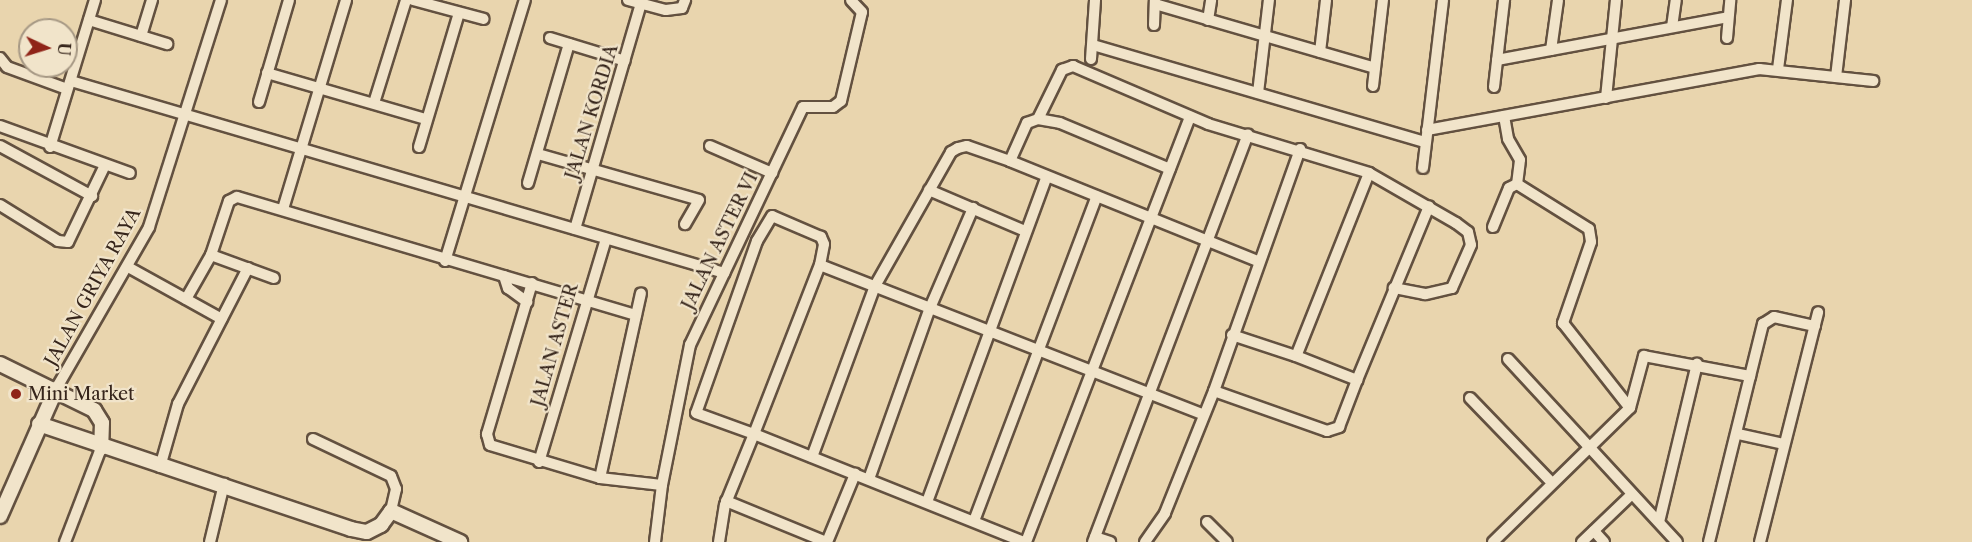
<!DOCTYPE html>
<html>
<head>
<meta charset="utf-8">
<style>
	body { margin:0 }
	#map { position:relative; width:1972px; height:542px; overflow:hidden; background:#e9d5ae; font-family:"Libre Caslon Text",serif }
	div>[style] { position:absolute }
	[style*='--x'] { left:calc(var(--x)*1px); top:calc(var(--y)*1px); width:calc(var(--w)*1px); rotate:calc(var(--a)*1deg) }
	.roads { filter:drop-shadow(2px 0 #635140) drop-shadow(-2px 0 #635140) drop-shadow(0 2px #635140) drop-shadow(0 -2px #635140) }
	.minor>* { height:10px; margin:-5px; padding:0 5px; transform-origin:5px; border-radius:5px; background:#f1e4ca }
	.tertiary>* { height:14px; margin:-7px; padding:0 7px; transform-origin:7px; border-radius:7px; background:#f1e4ca }
	.dots>* { width:16px; height:16px; translate:-50% -50%; box-sizing:border-box; border:3px solid #f1e4ca; border-radius:50% }
	span { translate:-50% -50%; white-space:nowrap; text-align:center; line-height:1.15; -webkit-text-stroke:4.5px #f1e4ca; paint-order:stroke }
	.street-label { font-size:18px; color:#36251b }
	.poi-label { font-size:18px; color:#36251b }
	.left { translate:0 -50%; text-align:left }
	.north { position:absolute; left:18px; top:18px; width:60px; height:60px; box-sizing:border-box; background:#f1e4ca; border:2px solid #a69884; border-radius:50%; rotate:94deg; font-size:16px; font-weight:700; line-height:24px; text-align:center; color:#36251b }
	.north::after { content:''; display:block; margin:auto; width:21px; height:27px; background:#8f2418; clip-path:polygon(50% 0,100% 100%,50% 72%,0 100%) }
</style>
</head>
<body>
<div id="map">
	<div class="roads">
		<div class="minor">
			<i style="--x:413;--y:0;--w:73;--a:15"></i>
			<i style="--x:628;--y:0;--w:39;--a:15"></i>
			<i style="--x:666;--y:10;--w:16;--a:-7"></i>
			<i style="--x:682;--y:8;--w:9;--a:-69"></i>
			<i style="--x:1155;--y:4;--w:229;--a:16.2"></i>
			<i style="--x:89;--y:20;--w:82;--a:17.1"></i>
			<i style="--x:1208;--y:20;--w:20;--a:-81"></i>
			<i style="--x:1154;--y:25;--w:25;--a:-88"></i>
			<i style="--x:1672;--y:27;--w:27;--a:-82"></i>
			<i style="--x:141;--y:36;--w:38;--a:-73"></i>
			<i style="--x:550;--y:38;--w:78;--a:17"></i>
			<i style="--x:1727;--y:38;--w:38;--a:-85"></i>
			<i style="--x:1093;--y:45;--w:346;--a:16.3"></i>
			<i style="--x:1551;--y:50;--w:50;--a:-82"></i>
			<i style="--x:1320;--y:52;--w:52;--a:-83.4"></i>
			<i style="--x:0;--y:58;--w:11;--a:52"></i>
			<i style="--x:7;--y:67;--w:64;--a:20.1"></i>
			<i style="--x:1091;--y:59;--w:59;--a:-86.1"></i>
			<i style="--x:1497;--y:60;--w:235;--a:-10.5"></i>
			<i style="--x:1778;--y:69;--w:70;--a:-82.6"></i>
			<i style="--x:267;--y:73;--w:165;--a:16.2"></i>
			<i style="--x:1836;--y:77;--w:78;--a:-83.3"></i>
			<i style="--x:71;--y:81;--w:681;--a:16.38"></i>
			<i style="--x:1373;--y:86;--w:87;--a:-83.4"></i>
			<i style="--x:1494;--y:87;--w:88;--a:-83.4"></i>
			<i style="--x:1258;--y:93;--w:94;--a:-83.3"></i>
			<i style="--x:1606;--y:98;--w:99;--a:-84.2"></i>
			<i style="--x:259;--y:102;--w:106;--a:-73.6"></i>
			<i style="--x:374;--y:103;--w:108;--a:-72.7"></i>
			<i style="--x:1504;--y:116;--w:23;--a:80"></i>
			<i style="--x:1508;--y:139;--w:24;--a:60"></i>
			<i style="--x:1520;--y:160;--w:24;--a:97"></i>
			<i style="--x:1038;--y:119;--w:55;--a:-63.9"></i>
			<i style="--x:1062;--y:70;--w:12;--a:-20"></i>
			<i style="--x:1073;--y:66;--w:147;--a:23.2"></i>
			<i style="--x:1208;--y:124;--w:168;--a:16.9"></i>
			<i style="--x:1369;--y:173;--w:100;--a:29.9"></i>
			<i style="--x:1456;--y:223;--w:15;--a:37"></i>
			<i style="--x:1468;--y:232;--w:13;--a:77"></i>
			<i style="--x:1471;--y:245;--w:47;--a:113.8"></i>
			<i style="--x:1452;--y:288;--w:28;--a:167"></i>
			<i style="--x:1425;--y:294;--w:32;--a:-169"></i>
			<i style="--x:0;--y:126;--w:138;--a:19.9"></i>
			<i style="--x:1427;--y:130;--w:338;--a:-10.4"></i>
			<i style="--x:1759;--y:69;--w:115;--a:6"></i>
			<i style="--x:0;--y:146;--w:105;--a:28.5"></i>
			<i style="--x:710;--y:146;--w:68;--a:23.5"></i>
			<i style="--x:50;--y:147;--w:154;--a:-73"></i>
			<i style="--x:419;--y:147;--w:140;--a:-73.4"></i>
			<i style="--x:538;--y:154;--w:167;--a:15.9"></i>
			<i style="--x:699;--y:200;--w:28;--a:120"></i>
			<i style="--x:1010;--y:161;--w:42;--a:-65.9"></i>
			<i style="--x:1027;--y:123;--w:12;--a:-20"></i>
			<i style="--x:1038;--y:119;--w:22;--a:10"></i>
			<i style="--x:1060;--y:123;--w:119;--a:22.7"></i>
			<i style="--x:1423;--y:168;--w:169;--a:-83.2"></i>
			<i style="--x:1369;--y:173;--w:197;--a:111.7"></i>
			<i style="--x:1296;--y:356;--w:66;--a:21.5"></i>
			<i style="--x:1357;--y:380;--w:188;--a:-67.5"></i>
			<i style="--x:528;--y:183;--w:145;--a:-73.6"></i>
			<i style="--x:929;--y:190;--w:104;--a:23.1"></i>
			<i style="--x:0;--y:205;--w:68;--a:31.8"></i>
			<i style="--x:58;--y:241;--w:10;--a:6"></i>
			<i style="--x:68;--y:242;--w:85;--a:-64.3"></i>
			<i style="--x:283;--y:209;--w:218;--a:-73.2"></i>
			<i style="--x:1493;--y:227;--w:42;--a:-67.7"></i>
			<i style="--x:1509;--y:188;--w:9;--a:-27"></i>
			<i style="--x:1517;--y:184;--w:85;--a:32"></i>
			<i style="--x:1589;--y:229;--w:13;--a:81"></i>
			<i style="--x:1591;--y:242;--w:86;--a:109.1"></i>
			<i style="--x:1563;--y:323;--w:108;--a:51.8"></i>
			<i style="--x:575;--y:229;--w:234;--a:-73.7"></i>
			<i style="--x:211;--y:255;--w:67;--a:20.1"></i>
			<i style="--x:445;--y:261;--w:273;--a:-73"></i>
			<i style="--x:820;--y:265;--w:411;--a:21.3"></i>
			<i style="--x:128;--y:267;--w:107;--a:29"></i>
			<i style="--x:504;--y:276;--w:13;--a:72"></i>
			<i style="--x:508;--y:288;--w:24;--a:36"></i>
			<i style="--x:532;--y:283;--w:158;--a:106.6"></i>
			<i style="--x:487;--y:434;--w:11;--a:75"></i>
			<i style="--x:490;--y:445;--w:115;--a:16.7"></i>
			<i style="--x:600;--y:478;--w:62;--a:6.4"></i>
			<i style="--x:186;--y:299;--w:51;--a:-60.4"></i>
			<i style="--x:211;--y:255;--w:57;--a:-71.6"></i>
			<i style="--x:229;--y:201;--w:9;--a:-27"></i>
			<i style="--x:237;--y:197;--w:416;--a:16.5"></i>
			<i style="--x:1232;--y:335;--w:67;--a:18.2"></i>
			<i style="--x:1508;--y:359;--w:249;--a:47.3"></i>
			<i style="--x:56;--y:389;--w:187;--a:-60.1"></i>
			<i style="--x:149;--y:227;--w:238;--a:-72.4"></i>
			<i style="--x:1214;--y:391;--w:120;--a:19.5"></i>
			<i style="--x:1327;--y:431;--w:13;--a:-18"></i>
			<i style="--x:1339;--y:427;--w:50;--a:-69"></i>
			<i style="--x:1470;--y:398;--w:118;--a:46"></i>
			<i style="--x:1738;--y:434;--w:47;--a:12.3"></i>
			<i style="--x:313;--y:439;--w:86;--a:25.4"></i>
			<i style="--x:391;--y:476;--w:14;--a:69"></i>
			<i style="--x:396;--y:489;--w:23;--a:103"></i>
			<i style="--x:812;--y:457;--w:182;--a:-69.8"></i>
			<i style="--x:875;--y:286;--w:154;--a:-60.4"></i>
			<i style="--x:951;--y:152;--w:8;--a:-30"></i>
			<i style="--x:958;--y:148;--w:9;--a:-13"></i>
			<i style="--x:967;--y:146;--w:46;--a:19.2"></i>
			<i style="--x:1010;--y:161;--w:266;--a:22"></i>
			<i style="--x:539;--y:462;--w:233;--a:-73.3"></i>
			<i style="--x:160;--y:467;--w:66;--a:-74.1"></i>
			<i style="--x:178;--y:404;--w:153;--a:-62.8"></i>
			<i style="--x:600;--y:478;--w:189;--a:-77.5"></i>
			<i style="--x:869;--y:479;--w:182;--a:-70.4"></i>
			<i style="--x:930;--y:308;--w:109;--a:-66.7"></i>
			<i style="--x:726;--y:501;--w:108;--a:22.3"></i>
			<i style="--x:927;--y:502;--w:347;--a:-69.8"></i>
			<i style="--x:974;--y:521;--w:347;--a:-69.3"></i>
			<i style="--x:1207;--y:522;--w:28;--a:45"></i>
			<i style="--x:1659;--y:522;--w:163;--a:-76.5"></i>
			<i style="--x:1594;--y:531;--w:15;--a:48"></i>
			<i style="--x:1095;--y:537;--w:16;--a:18"></i>
			<i style="--x:65;--y:542;--w:101;--a:-69"></i>
			<i style="--x:210;--y:542;--w:60;--a:-76.4"></i>
			<i style="--x:655;--y:542;--w:57;--a:-83"></i>
			<i style="--x:662;--y:485;--w:143;--a:-78.7"></i>
			<i style="--x:690;--y:345;--w:263;--a:-64.6"></i>
			<i style="--x:803;--y:107;--w:30;--a:0"></i>
			<i style="--x:833;--y:107;--w:10;--a:-37"></i>
			<i style="--x:841;--y:101;--w:91;--a:-76.7"></i>
			<i style="--x:862;--y:12;--w:16;--a:-133"></i>
			<i style="--x:719;--y:542;--w:37;--a:-81"></i>
			<i style="--x:725;--y:505;--w:77;--a:-67.8"></i>
			<i style="--x:754;--y:434;--w:181;--a:-68.7"></i>
			<i style="--x:820;--y:265;--w:21;--a:-79"></i>
			<i style="--x:824;--y:244;--w:8;--a:-113"></i>
			<i style="--x:821;--y:237;--w:53;--a:-156.8"></i>
			<i style="--x:772;--y:216;--w:29;--a:121"></i>
			<i style="--x:757;--y:241;--w:182;--a:109.5"></i>
			<i style="--x:696;--y:413;--w:62;--a:19.9"></i>
			<i style="--x:754;--y:434;--w:291;--a:21.8"></i>
			<i style="--x:827;--y:542;--w:74;--a:-67.6"></i>
			<i style="--x:1026;--y:542;--w:456;--a:-68.9"></i>
			<i style="--x:1093;--y:542;--w:436;--a:-69.2"></i>
			<i style="--x:1145;--y:542;--w:35;--a:-55"></i>
			<i style="--x:1165;--y:513;--w:131;--a:-68.1"></i>
			<i style="--x:1214;--y:391;--w:257;--a:-70.4"></i>
			<i style="--x:1493;--y:542;--w:192;--a:-44.4"></i>
			<i style="--x:1630;--y:408;--w:54;--a:-74.9"></i>
			<i style="--x:1644;--y:356;--w:108;--a:10.7"></i>
			<i style="--x:1582;--y:542;--w:69;--a:-43.8"></i>
			<i style="--x:1709;--y:542;--w:225;--a:-76.1"></i>
			<i style="--x:1763;--y:324;--w:13;--a:-32"></i>
			<i style="--x:1774;--y:317;--w:42;--a:12.4"></i>
			<i style="--x:1760;--y:542;--w:237;--a:-75.8"></i>
		</div>
		<div class="tertiary">
			<i style="--x:0;--y:364;--w:105;--a:26.1"></i>
			<i style="--x:94;--y:410;--w:15;--a:58"></i>
			<i style="--x:102;--y:423;--w:25;--a:92"></i>
			<i style="--x:39;--y:424;--w:329;--a:18.6"></i>
			<i style="--x:351;--y:529;--w:16;--a:11"></i>
			<i style="--x:367;--y:532;--w:16;--a:-27"></i>
			<i style="--x:381;--y:525;--w:17;--a:-54"></i>
			<i style="--x:391;--y:511;--w:76;--a:24.2"></i>
			<i style="--x:0;--y:516;--w:139;--a:-66.2"></i>
		</div>
	</div>
	<div class="dots">
		<i style="left:16px;top:394px;background:#8f2418"></i>
	</div>
	<div class="street-label">
		<span style="left:592px;top:112px;rotate:-73deg">JALAN KORDIA</span>
		<span style="left:720px;top:241px;rotate:-64deg">JALAN ASTER VI</span>
		<span style="left:93px;top:287px;rotate:-61deg">JALAN GRIYA RAYA</span>
		<span style="left:555px;top:345px;rotate:-74deg">JALAN ASTER</span>
	</div>
	<div class="poi-label">
		<span class="left" style="left:28px;top:394px">Mini Market</span>
	</div>
	<div class="north">U</div>
</div>
</body>
</html>
